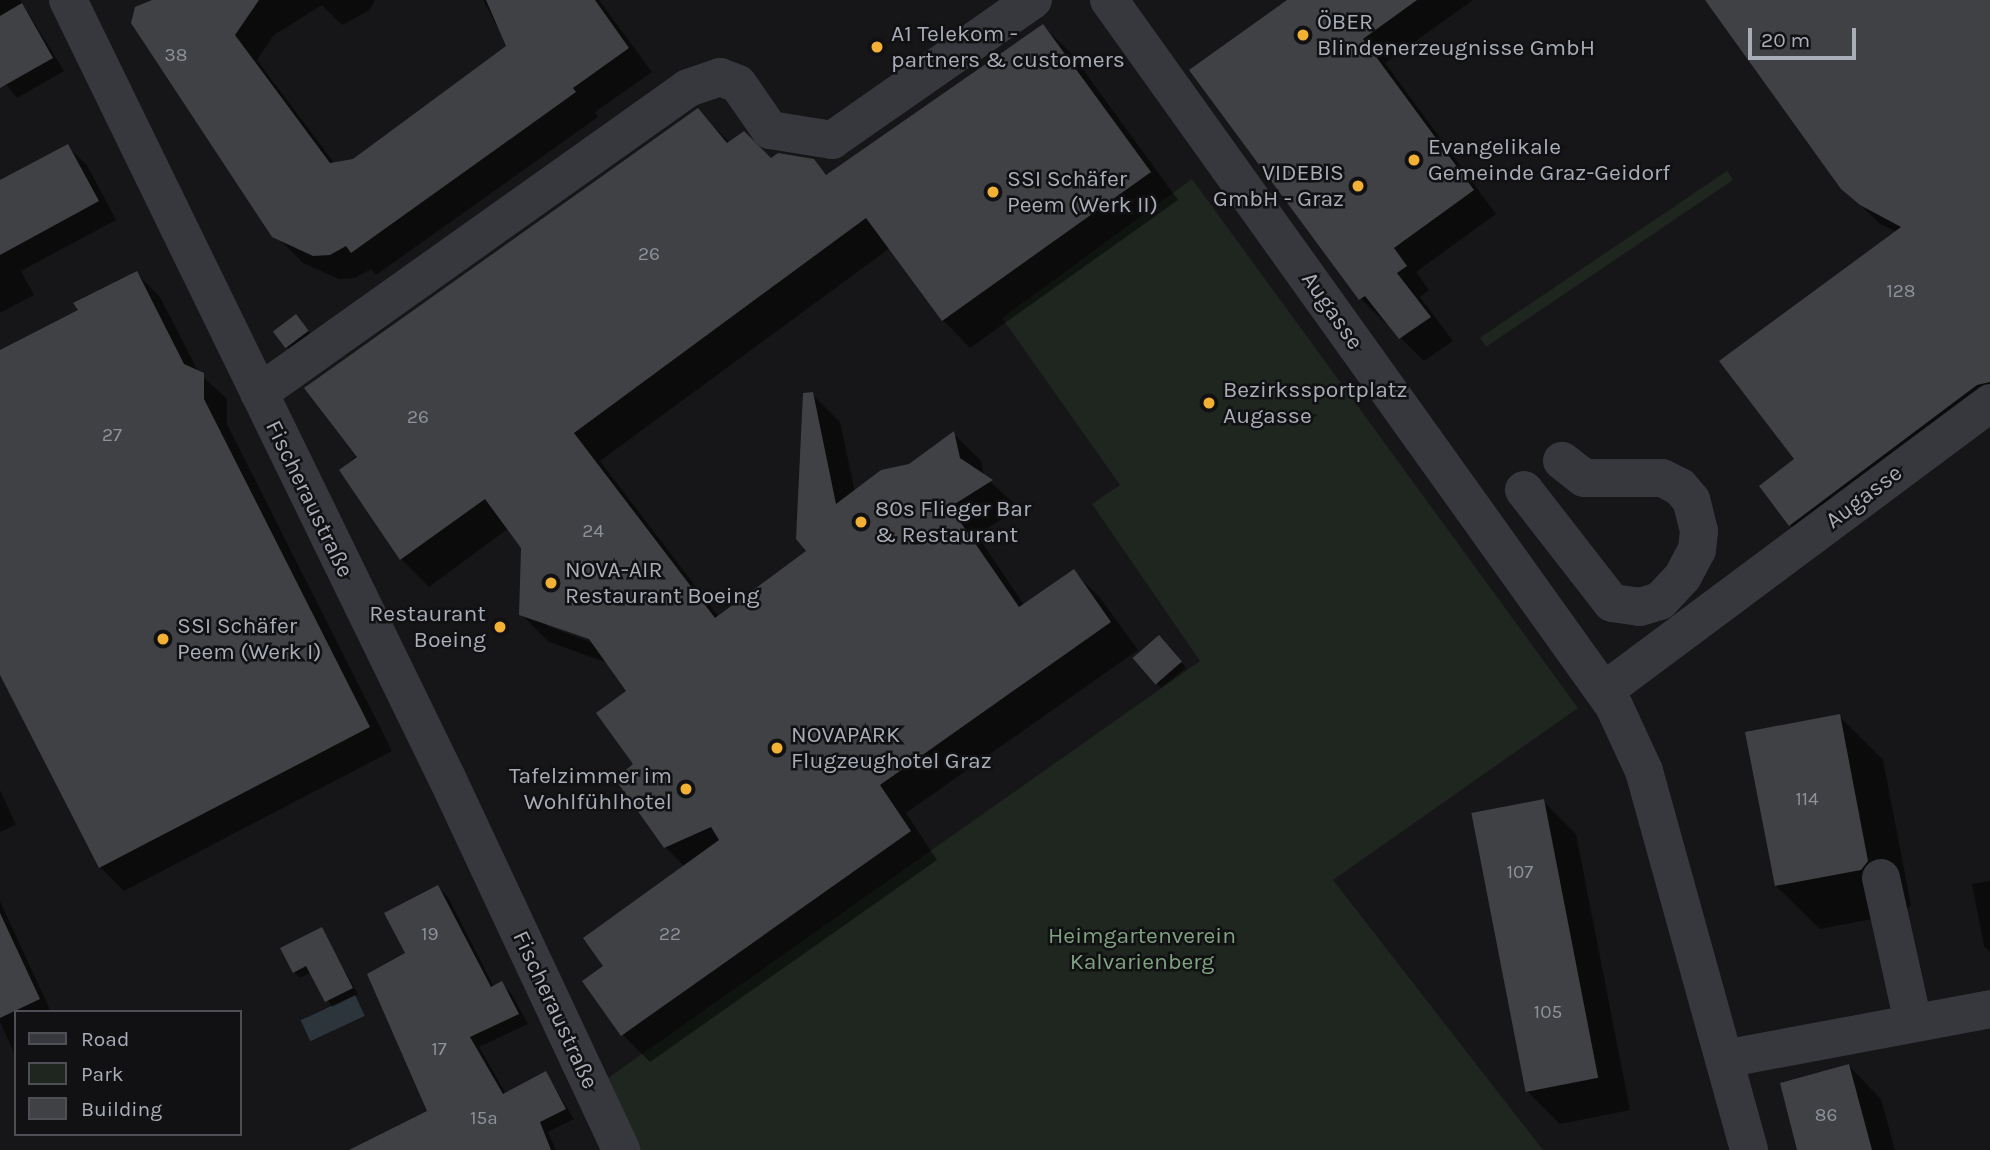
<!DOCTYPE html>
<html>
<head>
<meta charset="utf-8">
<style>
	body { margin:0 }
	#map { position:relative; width:1990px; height:1150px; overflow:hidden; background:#161618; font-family:Karla,sans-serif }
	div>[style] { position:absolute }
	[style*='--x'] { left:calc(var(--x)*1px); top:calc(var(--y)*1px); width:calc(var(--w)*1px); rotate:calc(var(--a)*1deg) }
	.green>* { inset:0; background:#1e261f; transform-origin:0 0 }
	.water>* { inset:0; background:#2c353c; transform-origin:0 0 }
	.shadow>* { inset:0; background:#0007 }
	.building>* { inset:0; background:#404145; transform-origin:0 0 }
	.minor>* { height:38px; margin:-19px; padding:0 19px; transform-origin:19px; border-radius:19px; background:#37383d }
	.dots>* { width:19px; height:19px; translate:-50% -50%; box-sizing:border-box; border:4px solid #111113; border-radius:50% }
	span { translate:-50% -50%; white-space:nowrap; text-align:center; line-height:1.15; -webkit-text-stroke:5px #111113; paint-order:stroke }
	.number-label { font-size:19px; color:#8e929b }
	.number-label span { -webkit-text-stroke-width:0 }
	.poi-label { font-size:23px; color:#a8adb8 }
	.left { translate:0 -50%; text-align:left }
	.right { translate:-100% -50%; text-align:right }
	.street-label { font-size:23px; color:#a8adb8 }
	.park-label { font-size:23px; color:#7fa381 }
	.legend { position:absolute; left:14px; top:1010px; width:228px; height:126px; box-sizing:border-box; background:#111113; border:2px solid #4d4f55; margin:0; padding:9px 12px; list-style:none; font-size:21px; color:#a8adb8 }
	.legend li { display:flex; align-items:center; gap:14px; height:35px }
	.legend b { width:35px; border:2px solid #4d4f55 }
	.scale { position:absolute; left:1748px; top:28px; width:108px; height:32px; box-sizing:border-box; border:4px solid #a8adb8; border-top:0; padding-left:9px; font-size:21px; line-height:24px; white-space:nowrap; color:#a8adb8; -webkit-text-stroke:5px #111113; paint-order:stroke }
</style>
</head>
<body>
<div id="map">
	<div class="green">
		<i style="left:1727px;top:171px;width:11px;height:298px;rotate:56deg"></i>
		<i style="clip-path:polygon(1192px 179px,1578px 708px,1333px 880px,1543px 1150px,633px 1150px,601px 1083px,1200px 661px,1092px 504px,1120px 485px,1002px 318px)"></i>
	</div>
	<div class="water">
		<i style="left:355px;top:995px;width:23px;height:60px;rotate:65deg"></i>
	</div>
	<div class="shadow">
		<i style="clip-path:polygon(0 0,20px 0,64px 71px,17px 98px,0 77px)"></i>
		<i style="clip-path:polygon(157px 0,375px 0,370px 10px,342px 25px,322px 5px,274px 35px,257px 60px,335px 164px,354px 161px,508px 47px,483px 0,599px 0,652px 72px,595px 112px,598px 117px,376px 275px,371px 269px,355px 278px,339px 279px,303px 263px,278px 238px)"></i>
		<i style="clip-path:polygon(1290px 0,1473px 0,1385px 63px,1496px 214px,1416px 272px,1429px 290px,1420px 297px,1453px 341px,1424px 361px,1361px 299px,1192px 71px)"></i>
		<i style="clip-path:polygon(1707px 0,1990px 0,1990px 411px,1808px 543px,1790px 525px,1796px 460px,1897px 232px,1880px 224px,1842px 187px)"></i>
		<i style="clip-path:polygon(evenodd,1043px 26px,1071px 53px,1178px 200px,970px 348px,943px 320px,890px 248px,600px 461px,719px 617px,809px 552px,812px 394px,840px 422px,855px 492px,909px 465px,953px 433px,981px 461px,984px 476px,1019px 508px,977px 535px,1025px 606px,1073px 571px,1101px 599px,1138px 650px,906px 813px,937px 860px,650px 1062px,623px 1035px,584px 982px,605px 966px,685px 867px,665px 847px,629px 691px,608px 663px,549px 642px,521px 614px,523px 547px,509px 528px,429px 587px,401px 559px,341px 471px,698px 110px,730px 143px,771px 161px,813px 161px,827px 176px,1043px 26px,547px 622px,597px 641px,596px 644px,547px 626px,547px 622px)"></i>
		<i style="clip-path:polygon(68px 147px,87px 165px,116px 220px,21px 271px,34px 295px,0 313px,0 182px)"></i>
		<i style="clip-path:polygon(136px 273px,160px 297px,199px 373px,227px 399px,227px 424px,392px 751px,124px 891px,100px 867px,0 641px,0 352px,80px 311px)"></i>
		<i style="clip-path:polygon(301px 322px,313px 337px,292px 352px,286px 347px)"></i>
		<i style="clip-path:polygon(1165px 643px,1186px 668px,1161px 688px,1155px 682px)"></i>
		<i style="clip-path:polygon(1839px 716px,1883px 760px,1911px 905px,1904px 913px,1820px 929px,1776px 886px)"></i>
		<i style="clip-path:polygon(0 790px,16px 825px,0 832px)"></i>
		<i style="clip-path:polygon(1543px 801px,1576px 834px,1630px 1110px,1560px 1124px,1527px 1091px)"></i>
		<i style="clip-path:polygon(1990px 881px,1990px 952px,1984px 946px,1972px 884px)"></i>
		<i style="clip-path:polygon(438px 887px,448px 897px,494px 987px,501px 983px,511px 993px,528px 1024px,479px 1047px,506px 1094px,546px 1073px,574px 1119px,548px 1132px,556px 1150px,358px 1150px,429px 1112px,408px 954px)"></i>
		<i style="clip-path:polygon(0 901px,51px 1012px,16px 1012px,16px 1057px,0 1022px)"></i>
		<i style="clip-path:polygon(321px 929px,358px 994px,332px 1007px,311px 972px,300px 978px,294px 972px)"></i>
		<i style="clip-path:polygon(1849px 1066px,1881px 1099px,1895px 1150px,1799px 1150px)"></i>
	</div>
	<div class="building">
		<i style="clip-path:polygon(152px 0,259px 0,235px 35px,330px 163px,353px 159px,506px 46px,486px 0,595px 0,629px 48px,573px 88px,576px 92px,351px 253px,346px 246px,330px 255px,313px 256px,272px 237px,131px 23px,135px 7px)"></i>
		<i style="clip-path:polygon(1287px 0,1417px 0,1363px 39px,1474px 190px,1394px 248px,1407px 266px,1397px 273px,1431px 317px,1399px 339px,1365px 296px,1359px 300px,1189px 70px)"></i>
		<i style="clip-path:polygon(1705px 0,1990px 0,1990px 382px,1977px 385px,1789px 526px,1759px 486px,1794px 459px,1719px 361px,1901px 227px,1860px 205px,1841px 189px)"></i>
		<i style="clip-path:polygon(22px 3px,53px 58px,0 88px,0 16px)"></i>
		<i style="clip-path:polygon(1043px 24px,1151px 172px,942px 321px,866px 218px,574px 433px,715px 618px,806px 551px,796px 539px,803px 393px,813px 392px,836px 504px,881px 470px,909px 464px,954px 431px,960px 458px,993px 480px,950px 507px,1019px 607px,1074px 569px,1111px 622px,880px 785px,911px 831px,621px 1036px,582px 981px,603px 966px,583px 938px,719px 840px,711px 827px,664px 848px,615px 779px,633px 764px,596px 713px,626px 691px,589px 639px,519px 615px,521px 548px,485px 499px,400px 560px,339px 470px,357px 457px,304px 388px,698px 108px,727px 143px,744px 131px,771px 158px,778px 153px,814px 159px,826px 175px)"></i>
		<i style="clip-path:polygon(68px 144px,99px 201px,0 255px,0 180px)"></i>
		<i style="clip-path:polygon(137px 271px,184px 364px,204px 373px,204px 399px,370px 727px,99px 868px,0 675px,0 350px,78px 310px,73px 303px)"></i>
		<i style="left:296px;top:314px;width:21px;height:29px;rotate:53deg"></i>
		<i style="left:1159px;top:635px;width:35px;height:35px;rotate:49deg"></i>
		<i style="clip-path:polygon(1840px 714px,1868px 861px,1861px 870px,1775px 886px,1745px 732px)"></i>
		<i style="left:1544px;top:799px;width:284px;height:74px;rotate:79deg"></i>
		<i style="clip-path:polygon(438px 885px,491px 987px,502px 981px,519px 1014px,470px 1037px,503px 1094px,546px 1071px,566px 1109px,540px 1122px,551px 1150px,349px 1150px,427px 1111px,367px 974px,405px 953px,384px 913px)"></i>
		<i style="clip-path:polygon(0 913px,40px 999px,0 1018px)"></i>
		<i style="clip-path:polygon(322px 927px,353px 988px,325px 1002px,306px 966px,293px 973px,280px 948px)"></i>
		<i style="clip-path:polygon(1849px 1064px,1872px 1150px,1797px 1150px,1780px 1083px)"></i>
	</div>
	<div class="minor">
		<i style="--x:68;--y:0;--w:865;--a:64.03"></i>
		<i style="--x:447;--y:778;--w:411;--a:64.9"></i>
		<i style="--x:1109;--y:0;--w:868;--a:54.42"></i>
		<i style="--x:1614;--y:706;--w:72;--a:65.2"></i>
		<i style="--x:1644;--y:771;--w:393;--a:74.5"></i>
		<i style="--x:259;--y:393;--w:526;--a:-35.41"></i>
		<i style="--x:688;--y:88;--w:34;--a:-19"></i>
		<i style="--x:720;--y:77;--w:19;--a:21"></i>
		<i style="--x:738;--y:84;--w:56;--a:55.2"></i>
		<i style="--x:770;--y:130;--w:63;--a:9.2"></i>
		<i style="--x:832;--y:140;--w:245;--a:-34.9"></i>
		<i style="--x:1524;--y:490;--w:143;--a:52.1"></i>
		<i style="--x:1612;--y:603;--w:28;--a:8"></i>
		<i style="--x:1640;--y:607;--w:21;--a:-17"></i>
		<i style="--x:1660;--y:601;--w:34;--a:-47"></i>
		<i style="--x:1683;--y:576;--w:30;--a:-62"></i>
		<i style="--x:1697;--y:550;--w:19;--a:-84"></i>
		<i style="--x:1699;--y:531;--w:32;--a:-104"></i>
		<i style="--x:1691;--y:500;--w:17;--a:-130"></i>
		<i style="--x:1680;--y:487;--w:20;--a:-153"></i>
		<i style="--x:1662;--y:478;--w:78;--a:180"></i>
		<i style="--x:1584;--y:478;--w:28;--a:-142"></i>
		<i style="--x:1604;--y:691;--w:482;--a:-36.7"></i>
		<i style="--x:1881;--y:878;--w:148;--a:77.5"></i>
		<i style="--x:1724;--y:1059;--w:271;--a:-10.6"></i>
	</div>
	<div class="dots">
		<i style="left:1303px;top:35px;background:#f2b134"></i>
		<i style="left:877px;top:47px;background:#f2b134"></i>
		<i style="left:1414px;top:160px;background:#f2b134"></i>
		<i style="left:1358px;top:186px;background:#f2b134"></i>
		<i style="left:993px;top:192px;background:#f2b134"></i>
		<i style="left:1209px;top:403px;background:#f2b134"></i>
		<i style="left:861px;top:522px;background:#f2b134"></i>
		<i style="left:551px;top:583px;background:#f2b134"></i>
		<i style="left:500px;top:627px;background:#f2b134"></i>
		<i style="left:163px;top:639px;background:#f2b134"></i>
		<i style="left:777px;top:748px;background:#f2b134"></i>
		<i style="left:686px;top:789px;background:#f2b134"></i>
	</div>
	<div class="number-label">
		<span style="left:176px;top:56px">38</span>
		<span style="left:649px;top:255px">26</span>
		<span style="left:1901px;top:292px">128</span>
		<span style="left:418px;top:418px">26</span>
		<span style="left:112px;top:436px">27</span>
		<span style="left:593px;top:532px">24</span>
		<span style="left:1807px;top:800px">114</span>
		<span style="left:1520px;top:873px">107</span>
		<span style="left:430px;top:935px">19</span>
		<span style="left:670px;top:935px">22</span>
		<span style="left:1548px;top:1013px">105</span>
		<span style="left:439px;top:1050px">17</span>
		<span style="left:1826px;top:1116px">86</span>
		<span style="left:484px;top:1119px">15a</span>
	</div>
	<div class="poi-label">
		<span class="left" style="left:1317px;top:35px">ÖBER<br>Blindenerzeugnisse GmbH</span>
		<span class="left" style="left:891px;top:47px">A1 Telekom -<br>partners &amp; customers</span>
		<span class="left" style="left:1428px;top:160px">Evangelikale<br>Gemeinde Graz-Geidorf</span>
		<span class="right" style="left:1344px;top:186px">VIDEBIS<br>GmbH - Graz</span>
		<span class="left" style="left:1007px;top:192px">SSI Schäfer<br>Peem (Werk II)</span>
		<span class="left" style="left:1223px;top:403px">Bezirkssportplatz<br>Augasse</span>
		<span class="left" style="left:875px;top:522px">80s Flieger Bar<br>&amp; Restaurant</span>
		<span class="left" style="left:565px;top:583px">NOVA-AIR<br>Restaurant Boeing</span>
		<span class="right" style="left:486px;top:627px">Restaurant<br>Boeing</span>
		<span class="left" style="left:177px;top:639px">SSI Schäfer<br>Peem (Werk I)</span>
		<span class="left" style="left:791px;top:748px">NOVAPARK<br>Flugzeughotel Graz</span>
		<span class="right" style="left:672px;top:789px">Tafelzimmer im<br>Wohlfühlhotel</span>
	</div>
	<div class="street-label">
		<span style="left:1332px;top:311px;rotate:55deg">Augasse</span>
		<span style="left:1864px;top:497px;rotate:-37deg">Augasse</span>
		<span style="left:309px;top:499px;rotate:64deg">Fischeraustraße</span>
		<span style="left:555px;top:1010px;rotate:65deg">Fischeraustraße</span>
	</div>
	<div class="park-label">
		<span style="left:1142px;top:949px">Heimgartenverein<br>Kalvarienberg</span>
	</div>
	<ul class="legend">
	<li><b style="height:9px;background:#37383d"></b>Road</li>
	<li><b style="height:19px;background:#1e261f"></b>Park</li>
	<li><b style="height:19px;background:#404145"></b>Building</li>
	</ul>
	<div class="scale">20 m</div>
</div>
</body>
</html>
